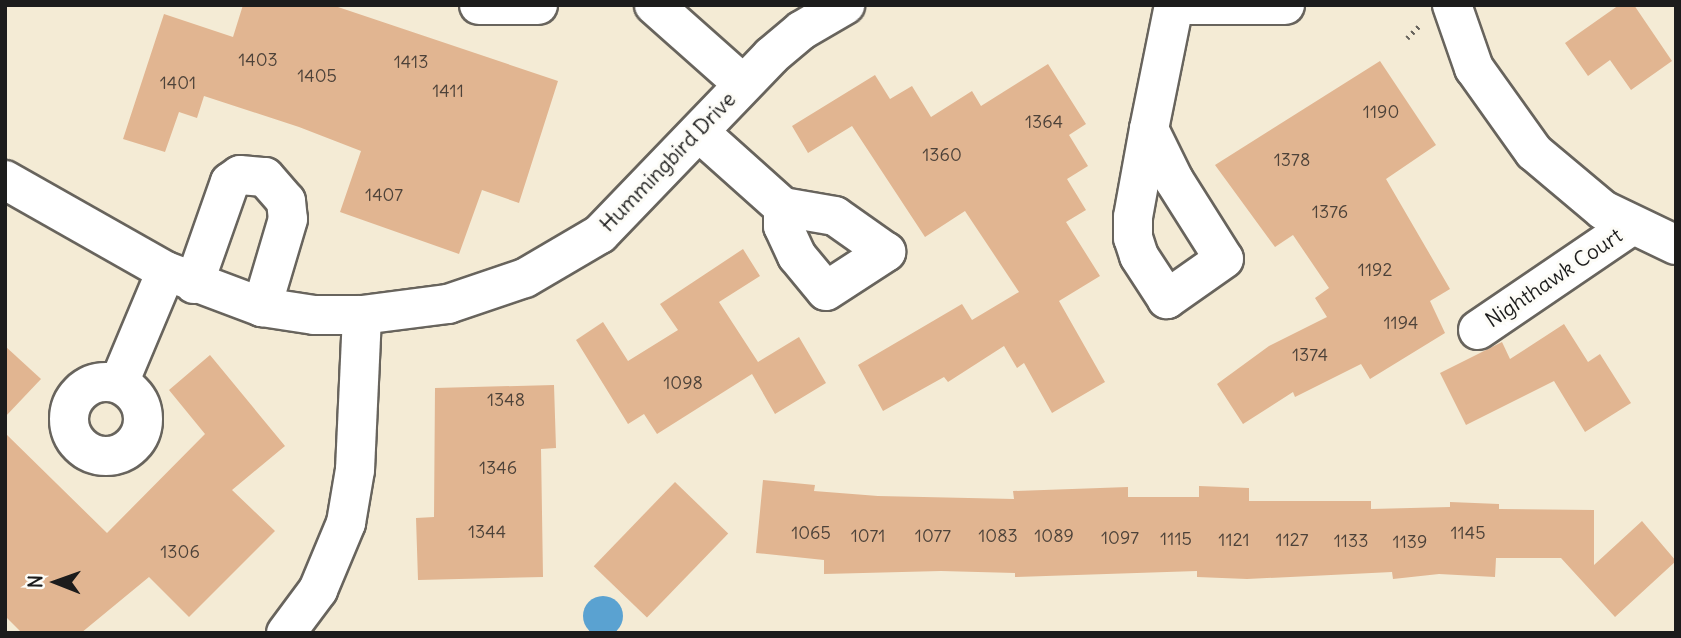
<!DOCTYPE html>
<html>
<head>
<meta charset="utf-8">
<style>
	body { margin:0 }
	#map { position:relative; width:1681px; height:638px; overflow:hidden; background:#f4ebd5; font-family:Delius,sans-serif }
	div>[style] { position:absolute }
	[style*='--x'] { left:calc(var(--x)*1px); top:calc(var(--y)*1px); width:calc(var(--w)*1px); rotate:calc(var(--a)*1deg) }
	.water>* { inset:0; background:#5aa2d1 }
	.round { border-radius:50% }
	.building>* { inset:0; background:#e1b591; transform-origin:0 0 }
	.path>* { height:4.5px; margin-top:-2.25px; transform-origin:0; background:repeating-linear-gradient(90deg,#68645d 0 2px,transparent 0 7px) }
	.roads { filter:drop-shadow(2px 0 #68645d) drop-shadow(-2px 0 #68645d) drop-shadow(0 2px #68645d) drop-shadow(0 -2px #68645d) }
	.minor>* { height:38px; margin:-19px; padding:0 19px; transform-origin:19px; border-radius:19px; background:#fff }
	.minor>.ring { margin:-19px; padding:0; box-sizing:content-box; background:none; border:38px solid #fff; border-radius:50% }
	span { translate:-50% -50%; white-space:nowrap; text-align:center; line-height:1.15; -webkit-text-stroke:6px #fdfcf7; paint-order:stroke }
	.number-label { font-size:18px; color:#4d4239 }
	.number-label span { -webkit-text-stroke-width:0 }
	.street-label { font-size:21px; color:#1c1c1c }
	.frame { position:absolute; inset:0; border:7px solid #1c1c1c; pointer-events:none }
	.north { position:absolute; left:21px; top:547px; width:70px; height:70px; -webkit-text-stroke:5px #fdfcf7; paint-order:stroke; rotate:271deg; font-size:19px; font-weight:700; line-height:28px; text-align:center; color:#1c1c1c }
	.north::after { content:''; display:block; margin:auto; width:24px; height:32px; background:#1c1c1c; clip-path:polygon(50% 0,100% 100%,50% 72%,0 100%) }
</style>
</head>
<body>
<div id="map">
	<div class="water">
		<i class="round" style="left:583px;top:596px;width:40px;height:40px"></i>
	</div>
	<div class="building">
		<i style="clip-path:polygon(243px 5px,332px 5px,558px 81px,519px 203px,482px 190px,459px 254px,340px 212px,361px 151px,299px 127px,204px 96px,197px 118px,179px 112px,165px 152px,123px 139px,164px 14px,233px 37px)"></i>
		<i style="clip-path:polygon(1619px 5px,1634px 5px,1672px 61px,1631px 90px,1610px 60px,1588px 76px,1565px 43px)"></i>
		<i style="clip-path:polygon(1380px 61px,1436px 145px,1386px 179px,1450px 289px,1430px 301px,1445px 333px,1370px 379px,1361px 364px,1295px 397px,1293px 392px,1243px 424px,1217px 384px,1269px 346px,1327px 317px,1315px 298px,1329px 288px,1293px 235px,1275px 247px,1215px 165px)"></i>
		<i style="clip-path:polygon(1048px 64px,1086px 124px,1069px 135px,1088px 166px,1067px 179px,1086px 210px,1066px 222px,1100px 276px,1059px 301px,1105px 382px,1052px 413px,1024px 363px,1017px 368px,1004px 346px,948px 382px,944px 377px,883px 411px,858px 365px,962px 304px,972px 320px,1019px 292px,965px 211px,925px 237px,852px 126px,808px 153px,792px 126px,875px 75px,890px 99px,912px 86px,931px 117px,972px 91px,981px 106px)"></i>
		<i style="clip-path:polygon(743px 249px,760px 276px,719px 302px,758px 362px,799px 337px,826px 383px,775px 414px,752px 374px,657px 434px,644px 414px,628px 424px,576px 340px,603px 322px,628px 361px,678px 330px,660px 304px)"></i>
		<i style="clip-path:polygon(1564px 324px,1588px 362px,1600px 354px,1631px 403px,1585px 432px,1554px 381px,1466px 425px,1440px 373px,1502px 342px,1510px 359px)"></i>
		<i style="clip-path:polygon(5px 346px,41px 379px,5px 417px)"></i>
		<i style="clip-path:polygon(210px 355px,285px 446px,232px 490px,275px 531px,189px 617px,149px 577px,81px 633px,22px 633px,5px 616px,5px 433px,107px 533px,205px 434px,169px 390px)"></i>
		<i style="clip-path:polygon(554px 385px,556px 448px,541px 449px,543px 577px,418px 580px,416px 518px,434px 517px,435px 388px)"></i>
		<i style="clip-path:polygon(763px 480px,815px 485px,814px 491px,878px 496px,1014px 499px,1013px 491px,1128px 487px,1128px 497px,1199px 497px,1199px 486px,1249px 488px,1249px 501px,1371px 501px,1371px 509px,1450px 507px,1450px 502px,1499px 504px,1499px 509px,1594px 510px,1594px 565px,1642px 521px,1676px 561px,1615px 617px,1561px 558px,1496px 558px,1495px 577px,1439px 574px,1393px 579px,1392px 572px,1247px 579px,1197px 577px,1197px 571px,1015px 577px,1015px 573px,941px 571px,824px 574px,824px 560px,756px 553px)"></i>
		<i style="left:675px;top:482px;width:74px;height:117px;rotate:44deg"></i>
	</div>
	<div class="path">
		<i style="--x:1407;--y:38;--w:20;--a:-45"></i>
	</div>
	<div class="roads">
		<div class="minor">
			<i style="--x:479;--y:5;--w:59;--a:0"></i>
			<i style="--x:654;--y:5;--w:119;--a:41.6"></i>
			<i style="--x:1180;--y:5;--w:105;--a:0"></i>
			<i style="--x:1452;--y:5;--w:67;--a:70.8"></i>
			<i style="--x:1474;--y:68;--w:103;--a:54.5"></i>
			<i style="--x:1534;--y:152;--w:90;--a:40"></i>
			<i style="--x:1603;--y:210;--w:81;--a:25.6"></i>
			<i style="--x:1149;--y:129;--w:57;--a:63.9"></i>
			<i style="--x:1174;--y:180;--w:93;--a:57.7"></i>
			<i style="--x:1224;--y:259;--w:70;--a:144.9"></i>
			<i style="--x:1167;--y:299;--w:51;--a:-123.1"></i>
			<i style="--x:1139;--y:256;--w:19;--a:-108"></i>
			<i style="--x:1133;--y:238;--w:21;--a:-90"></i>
			<i style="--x:1133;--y:217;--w:89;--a:-79.7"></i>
			<i style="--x:1149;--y:129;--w:126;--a:-78.6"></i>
			<i style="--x:699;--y:132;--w:113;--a:41.8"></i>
			<i style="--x:783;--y:207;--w:19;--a:90"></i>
			<i style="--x:783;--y:226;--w:33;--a:65"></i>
			<i style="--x:797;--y:256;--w:45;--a:50.4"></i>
			<i style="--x:826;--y:291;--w:72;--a:-33"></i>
			<i style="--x:886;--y:252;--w:62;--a:-144.8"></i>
			<i style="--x:835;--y:216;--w:53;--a:-170.2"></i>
			<i style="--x:5;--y:180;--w:185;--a:29.5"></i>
			<i style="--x:166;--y:271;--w:103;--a:20.6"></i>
			<i style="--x:262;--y:307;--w:53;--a:8.7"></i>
			<i style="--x:314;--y:315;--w:48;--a:0"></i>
			<i style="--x:362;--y:315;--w:87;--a:-7.3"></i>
			<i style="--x:448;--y:304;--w:81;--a:-18.7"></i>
			<i style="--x:525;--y:278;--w:87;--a:-30.4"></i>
			<i style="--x:600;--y:234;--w:247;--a:-46.1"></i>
			<i style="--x:771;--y:56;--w:40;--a:-40"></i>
			<i style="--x:802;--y:30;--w:50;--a:-30.2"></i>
			<i style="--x:194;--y:284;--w:108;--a:-70.6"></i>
			<i style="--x:230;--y:182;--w:12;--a:-35"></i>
			<i style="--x:240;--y:175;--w:25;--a:5"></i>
			<i style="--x:265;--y:177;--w:32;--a:49"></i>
			<i style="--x:286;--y:201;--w:18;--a:84"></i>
			<i style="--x:288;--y:219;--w:92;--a:106.5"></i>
			<i style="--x:1478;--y:330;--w:185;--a:-34.2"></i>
			<i class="ring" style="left:69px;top:382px;width:36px;height:36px"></i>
			<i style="--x:119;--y:383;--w:121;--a:-67.2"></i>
			<i style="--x:286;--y:633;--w:54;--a:-53.3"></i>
			<i style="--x:318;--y:590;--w:73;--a:-67.3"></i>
			<i style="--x:346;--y:523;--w:54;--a:-80.4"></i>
			<i style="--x:355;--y:470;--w:155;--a:-87.4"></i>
		</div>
	</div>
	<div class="number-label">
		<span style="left:258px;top:60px">1403</span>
		<span style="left:411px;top:62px">1413</span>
		<span style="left:317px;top:76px">1405</span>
		<span style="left:178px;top:83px">1401</span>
		<span style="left:448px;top:91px">1411</span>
		<span style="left:1381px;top:112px">1190</span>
		<span style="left:1044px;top:122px">1364</span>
		<span style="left:942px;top:155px">1360</span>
		<span style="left:1292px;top:160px">1378</span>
		<span style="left:384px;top:195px">1407</span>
		<span style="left:1330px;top:212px">1376</span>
		<span style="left:1375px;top:270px">1192</span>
		<span style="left:1401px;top:323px">1194</span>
		<span style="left:1310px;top:355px">1374</span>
		<span style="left:683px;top:383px">1098</span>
		<span style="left:506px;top:400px">1348</span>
		<span style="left:498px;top:468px">1346</span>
		<span style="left:487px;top:532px">1344</span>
		<span style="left:811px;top:533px">1065</span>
		<span style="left:1468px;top:533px">1145</span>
		<span style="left:868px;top:536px">1071</span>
		<span style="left:933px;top:536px">1077</span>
		<span style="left:998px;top:536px">1083</span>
		<span style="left:1054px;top:536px">1089</span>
		<span style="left:1120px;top:538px">1097</span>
		<span style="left:1176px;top:539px">1115</span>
		<span style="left:1234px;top:540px">1121</span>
		<span style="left:1292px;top:540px">1127</span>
		<span style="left:1351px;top:541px">1133</span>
		<span style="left:1410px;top:542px">1139</span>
		<span style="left:180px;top:552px">1306</span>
	</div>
	<div class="street-label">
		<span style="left:668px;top:162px;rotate:-46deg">Hummingbird Drive</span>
		<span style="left:1554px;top:278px;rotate:-34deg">Nighthawk Court</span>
	</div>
	<div class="frame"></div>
	<div class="north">N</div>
</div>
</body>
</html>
